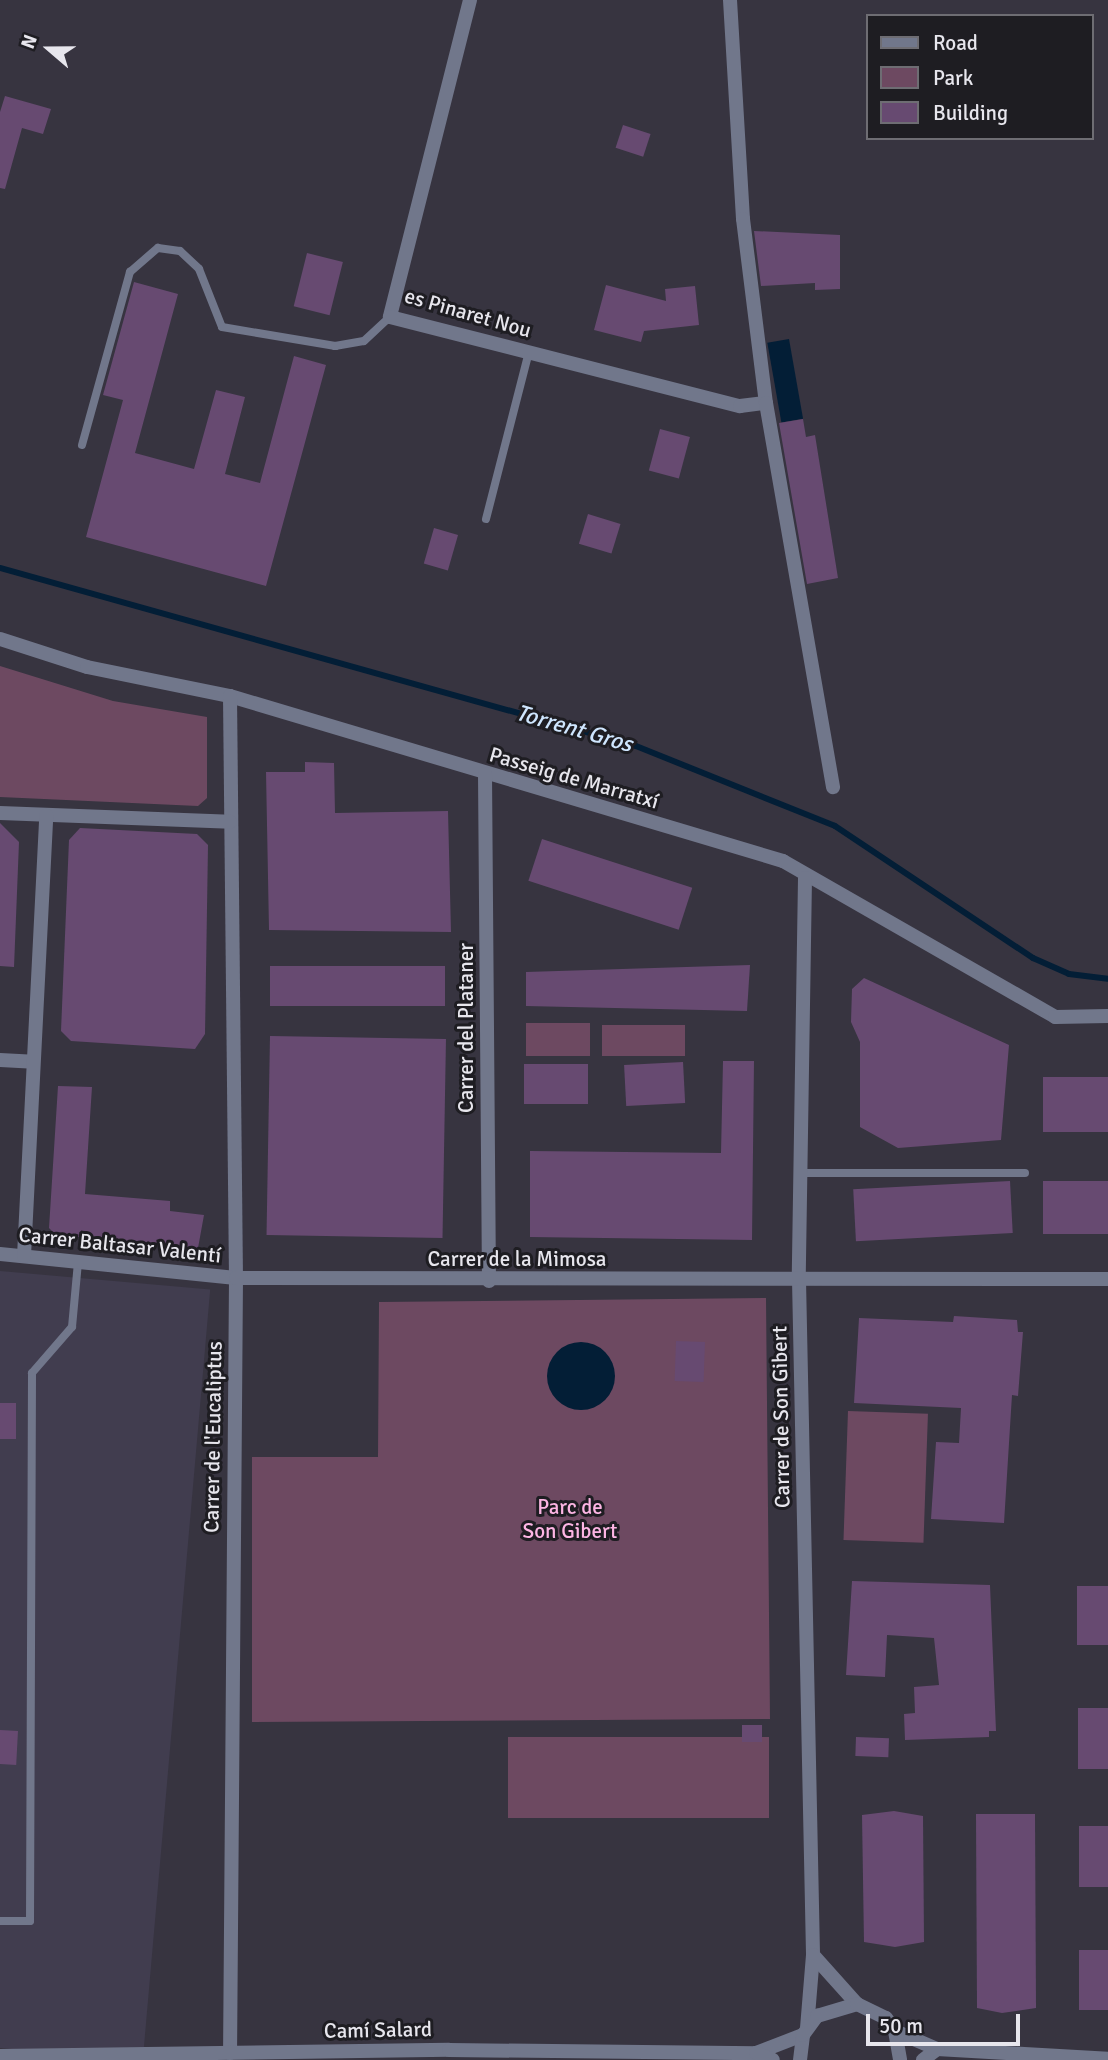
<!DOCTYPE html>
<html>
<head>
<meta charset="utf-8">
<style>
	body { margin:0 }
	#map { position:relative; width:1108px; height:2060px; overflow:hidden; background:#373440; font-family:Signika,sans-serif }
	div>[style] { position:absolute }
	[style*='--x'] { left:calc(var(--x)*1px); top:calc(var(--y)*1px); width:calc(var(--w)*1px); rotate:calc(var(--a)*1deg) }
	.built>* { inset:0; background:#413d4f; transform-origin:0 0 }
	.green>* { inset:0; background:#6d4961; transform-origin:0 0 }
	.water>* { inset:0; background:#031e36; transform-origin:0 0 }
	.round { border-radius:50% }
	.stream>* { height:6px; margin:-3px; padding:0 3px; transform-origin:3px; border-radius:3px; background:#031e36 }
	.building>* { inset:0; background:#674a71; transform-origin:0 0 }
	.lane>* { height:8px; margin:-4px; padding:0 4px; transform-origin:4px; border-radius:4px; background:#71778b }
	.street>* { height:14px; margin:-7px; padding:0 7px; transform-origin:7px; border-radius:7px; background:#71778b }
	span { translate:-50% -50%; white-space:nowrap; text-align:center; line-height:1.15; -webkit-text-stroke:6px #1e1d22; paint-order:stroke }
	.street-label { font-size:21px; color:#e7e6ed }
	.park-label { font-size:21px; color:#fdb5e4 }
	.water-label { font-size:23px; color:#cfe6fe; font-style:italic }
	.legend { position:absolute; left:866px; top:14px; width:228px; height:126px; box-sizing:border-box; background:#1e1d22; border:2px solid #6e6d73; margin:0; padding:9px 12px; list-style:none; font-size:21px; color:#e7e6ed }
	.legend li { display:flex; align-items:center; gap:14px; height:35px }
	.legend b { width:35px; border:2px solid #6e6d73 }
	.north { position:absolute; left:14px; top:14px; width:70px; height:70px; -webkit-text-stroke:5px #1e1d22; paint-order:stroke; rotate:290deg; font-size:19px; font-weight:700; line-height:28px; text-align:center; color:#e7e6ed }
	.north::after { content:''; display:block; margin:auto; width:24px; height:32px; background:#e7e6ed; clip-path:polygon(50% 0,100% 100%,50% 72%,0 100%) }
	.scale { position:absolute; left:866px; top:2014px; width:154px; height:32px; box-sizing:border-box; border:4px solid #e7e6ed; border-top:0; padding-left:9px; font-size:21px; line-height:24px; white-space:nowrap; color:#e7e6ed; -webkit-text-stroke:5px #1e1d22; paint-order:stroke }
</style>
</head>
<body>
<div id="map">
	<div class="built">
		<i style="left:0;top:1271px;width:211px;height:774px;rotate:5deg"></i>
	</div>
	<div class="green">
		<i style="clip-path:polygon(0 666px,113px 701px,207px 717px,207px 798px,198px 806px,0 797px)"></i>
		<i style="left:590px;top:1023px;width:33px;height:64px;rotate:90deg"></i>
		<i style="left:602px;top:1025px;width:83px;height:31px"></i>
		<i style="clip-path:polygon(766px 1298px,770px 1719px,252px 1722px,252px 1457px,378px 1457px,379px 1302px)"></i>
		<i style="left:848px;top:1411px;width:80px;height:129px;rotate:2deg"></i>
		<i style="left:508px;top:1737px;width:261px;height:81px"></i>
	</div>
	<div class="water">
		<i style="left:789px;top:339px;width:81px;height:22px;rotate:80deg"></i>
		<i class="round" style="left:547px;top:1342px;width:68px;height:68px"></i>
	</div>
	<div class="stream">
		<i style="--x:0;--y:568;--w:660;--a:15.64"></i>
		<i style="--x:636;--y:746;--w:214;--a:21.9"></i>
		<i style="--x:835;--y:826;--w:238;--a:33.7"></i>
		<i style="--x:1033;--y:958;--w:39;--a:24"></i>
		<i style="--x:1069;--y:974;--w:39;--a:7"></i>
	</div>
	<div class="building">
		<i style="clip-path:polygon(5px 96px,51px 109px,43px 134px,22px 128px,5px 189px,0 188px,0 112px)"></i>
		<i style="left:623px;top:125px;width:29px;height:24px;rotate:18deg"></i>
		<i style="clip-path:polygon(754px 231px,840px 235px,840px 289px,815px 290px,815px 283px,761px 286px)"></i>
		<i style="left:307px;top:253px;width:37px;height:55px;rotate:14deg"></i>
		<i style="clip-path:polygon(134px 282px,178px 294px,135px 453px,194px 469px,216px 390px,245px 397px,225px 474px,260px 483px,294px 356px,326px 365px,266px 586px,86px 537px,123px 400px,103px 395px)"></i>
		<i style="clip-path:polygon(606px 285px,666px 301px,665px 289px,695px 286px,699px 325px,644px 331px,641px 342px,594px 330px)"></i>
		<i style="clip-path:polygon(803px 419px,806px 437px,815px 435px,838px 578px,807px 584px,779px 423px)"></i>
		<i style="left:660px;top:429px;width:31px;height:43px;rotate:15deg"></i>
		<i style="left:588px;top:514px;width:34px;height:31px;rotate:17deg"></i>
		<i style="left:434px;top:528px;width:25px;height:37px;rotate:16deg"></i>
		<i style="clip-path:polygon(305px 762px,334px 763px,335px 813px,448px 811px,451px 932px,269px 930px,266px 772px,305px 772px)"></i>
		<i style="clip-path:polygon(0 823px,19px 842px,14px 967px,0 966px)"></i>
		<i style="clip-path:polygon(80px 828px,197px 834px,208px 845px,205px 1034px,195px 1049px,71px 1041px,61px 1031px,69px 840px)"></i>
		<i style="left:542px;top:839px;width:158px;height:44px;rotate:18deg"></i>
		<i style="clip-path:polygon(750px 965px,747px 1011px,526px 1006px,526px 972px)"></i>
		<i style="left:270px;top:966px;width:175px;height:40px"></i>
		<i style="clip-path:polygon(864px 978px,1009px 1045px,1001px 1140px,898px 1148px,860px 1127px,860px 1042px,851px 1022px,852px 989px)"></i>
		<i style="left:270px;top:1036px;width:176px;height:199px;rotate:1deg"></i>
		<i style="clip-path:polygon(723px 1061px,754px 1061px,752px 1240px,530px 1237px,530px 1151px,721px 1153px)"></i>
		<i style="left:683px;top:1062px;width:41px;height:59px;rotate:87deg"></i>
		<i style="left:588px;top:1064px;width:40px;height:64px;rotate:90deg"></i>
		<i style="left:1108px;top:1077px;width:55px;height:65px;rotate:90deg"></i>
		<i style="clip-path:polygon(58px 1086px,92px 1087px,85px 1194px,170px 1201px,170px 1211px,204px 1215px,198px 1248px,56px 1235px,49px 1228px)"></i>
		<i style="left:1010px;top:1181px;width:52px;height:157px;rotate:87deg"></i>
		<i style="left:1043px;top:1181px;width:65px;height:53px"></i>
		<i style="clip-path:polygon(954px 1316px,1017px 1320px,1018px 1332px,1023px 1332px,1018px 1396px,1012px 1395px,1004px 1523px,931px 1519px,936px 1442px,959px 1443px,961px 1408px,854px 1403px,859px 1318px,953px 1322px)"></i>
		<i style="left:676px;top:1341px;width:29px;height:40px;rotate:2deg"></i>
		<i style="left:0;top:1403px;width:16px;height:36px"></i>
		<i style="clip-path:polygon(852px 1581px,990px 1585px,996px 1731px,989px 1731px,989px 1737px,905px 1740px,904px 1714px,915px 1713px,914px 1687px,939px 1685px,934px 1638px,887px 1635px,885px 1677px,846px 1675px)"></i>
		<i style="left:1077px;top:1586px;width:31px;height:59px"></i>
		<i style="left:1108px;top:1708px;width:61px;height:30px;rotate:90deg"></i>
		<i style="left:742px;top:1725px;width:20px;height:17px"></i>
		<i style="left:0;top:1730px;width:18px;height:34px;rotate:3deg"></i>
		<i style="left:856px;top:1737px;width:33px;height:19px;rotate:2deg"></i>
		<i style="clip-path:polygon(894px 1811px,923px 1816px,924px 1942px,895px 1947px,864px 1942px,862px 1815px)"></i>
		<i style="clip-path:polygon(976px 1814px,1035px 1814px,1036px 2008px,1002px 2013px,977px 2008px)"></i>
		<i style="left:1079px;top:1826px;width:29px;height:61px"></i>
		<i style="left:1079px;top:1950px;width:29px;height:60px"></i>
	</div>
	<div class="lane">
		<i style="--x:82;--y:445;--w:180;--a:-74.5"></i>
		<i style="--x:130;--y:272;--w:37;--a:-41"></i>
		<i style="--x:158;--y:248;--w:22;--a:8"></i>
		<i style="--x:180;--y:251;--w:26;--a:43"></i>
		<i style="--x:199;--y:269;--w:62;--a:68.4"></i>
		<i style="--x:222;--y:327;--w:115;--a:9.5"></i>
		<i style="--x:335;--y:346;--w:29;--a:-10"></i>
		<i style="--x:364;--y:341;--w:35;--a:-43"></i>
		<i style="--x:486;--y:519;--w:172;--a:-75.6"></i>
		<i style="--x:801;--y:1173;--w:224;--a:0"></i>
		<i style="--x:0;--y:1921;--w:30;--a:0"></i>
		<i style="--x:30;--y:1921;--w:548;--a:-89.79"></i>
		<i style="--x:32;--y:1373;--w:61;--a:-49"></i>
		<i style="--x:72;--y:1327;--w:65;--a:-84.7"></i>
	</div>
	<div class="street">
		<i style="--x:470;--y:0;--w:327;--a:104.2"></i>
		<i style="--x:390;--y:317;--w:361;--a:14.3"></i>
		<i style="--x:740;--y:406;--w:26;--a:-7"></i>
		<i style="--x:730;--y:0;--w:219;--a:86.6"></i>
		<i style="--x:743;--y:219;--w:185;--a:82.9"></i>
		<i style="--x:766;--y:403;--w:390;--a:80.1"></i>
		<i style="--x:0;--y:639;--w:91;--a:17.8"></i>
		<i style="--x:87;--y:667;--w:146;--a:11.5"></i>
		<i style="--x:230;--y:696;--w:577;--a:16.61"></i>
		<i style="--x:783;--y:861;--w:314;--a:29.8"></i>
		<i style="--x:1055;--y:1017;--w:53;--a:-1.1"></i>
		<i style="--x:230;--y:696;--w:582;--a:89.41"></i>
		<i style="--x:236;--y:1278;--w:775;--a:90.44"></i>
		<i style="--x:485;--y:774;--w:507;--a:89.55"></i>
		<i style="--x:0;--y:813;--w:230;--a:2.2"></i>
		<i style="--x:805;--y:878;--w:402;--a:90.9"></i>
		<i style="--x:799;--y:1280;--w:675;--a:88.81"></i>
		<i style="--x:813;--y:1955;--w:73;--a:94.7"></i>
		<i style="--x:0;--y:1060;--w:33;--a:3"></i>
		<i style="--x:0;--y:1254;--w:237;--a:5.8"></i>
		<i style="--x:236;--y:1278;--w:872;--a:0.07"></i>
		<i style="--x:24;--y:1256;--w:441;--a:-87.1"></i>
		<i style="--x:813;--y:1955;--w:66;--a:48.1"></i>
		<i style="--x:895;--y:2031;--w:46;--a:23.2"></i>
		<i style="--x:937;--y:2049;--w:171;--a:3.3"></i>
		<i style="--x:756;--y:2053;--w:50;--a:-21"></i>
		<i style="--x:0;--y:2056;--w:449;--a:-0.8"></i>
		<i style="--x:449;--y:2050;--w:307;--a:0.6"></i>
		<i style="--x:756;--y:2053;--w:18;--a:22"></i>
		<i style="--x:800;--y:2060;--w:25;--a:-83"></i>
		<i style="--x:803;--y:2035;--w:24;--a:-54"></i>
		<i style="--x:817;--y:2016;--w:42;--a:-16.7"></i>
		<i style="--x:857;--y:2004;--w:32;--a:26"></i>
		<i style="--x:886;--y:2018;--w:16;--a:55"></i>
		<i style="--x:895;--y:2031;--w:29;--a:80"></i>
		<i style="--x:923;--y:2060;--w:18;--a:-38"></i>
	</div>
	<div class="street-label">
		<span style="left:468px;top:313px;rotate:16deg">es Pinaret Nou</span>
		<span style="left:574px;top:778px;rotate:16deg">Passeig de Marratxí</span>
		<span style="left:466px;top:1028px;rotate:-90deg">Carrer del Plataner</span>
		<span style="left:120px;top:1245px;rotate:6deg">Carrer Baltasar Valentí</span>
		<span style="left:517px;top:1259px">Carrer de la Mimosa</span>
		<span style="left:781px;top:1417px;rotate:-91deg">Carrer de Son Gibert</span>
		<span style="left:213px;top:1437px;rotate:-89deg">Carrer de l'Eucaliptus</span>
		<span style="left:378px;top:2030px;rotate:-1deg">Camí Salard</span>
	</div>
	<div class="park-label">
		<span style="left:570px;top:1519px">Parc de<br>Son Gibert</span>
	</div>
	<div class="water-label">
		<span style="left:574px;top:729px;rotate:16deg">Torrent Gros</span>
	</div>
	<ul class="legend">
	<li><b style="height:9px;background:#71778b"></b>Road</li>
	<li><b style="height:19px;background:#6d4961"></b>Park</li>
	<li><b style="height:19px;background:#674a71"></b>Building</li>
	</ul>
	<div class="north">N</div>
	<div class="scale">50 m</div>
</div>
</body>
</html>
